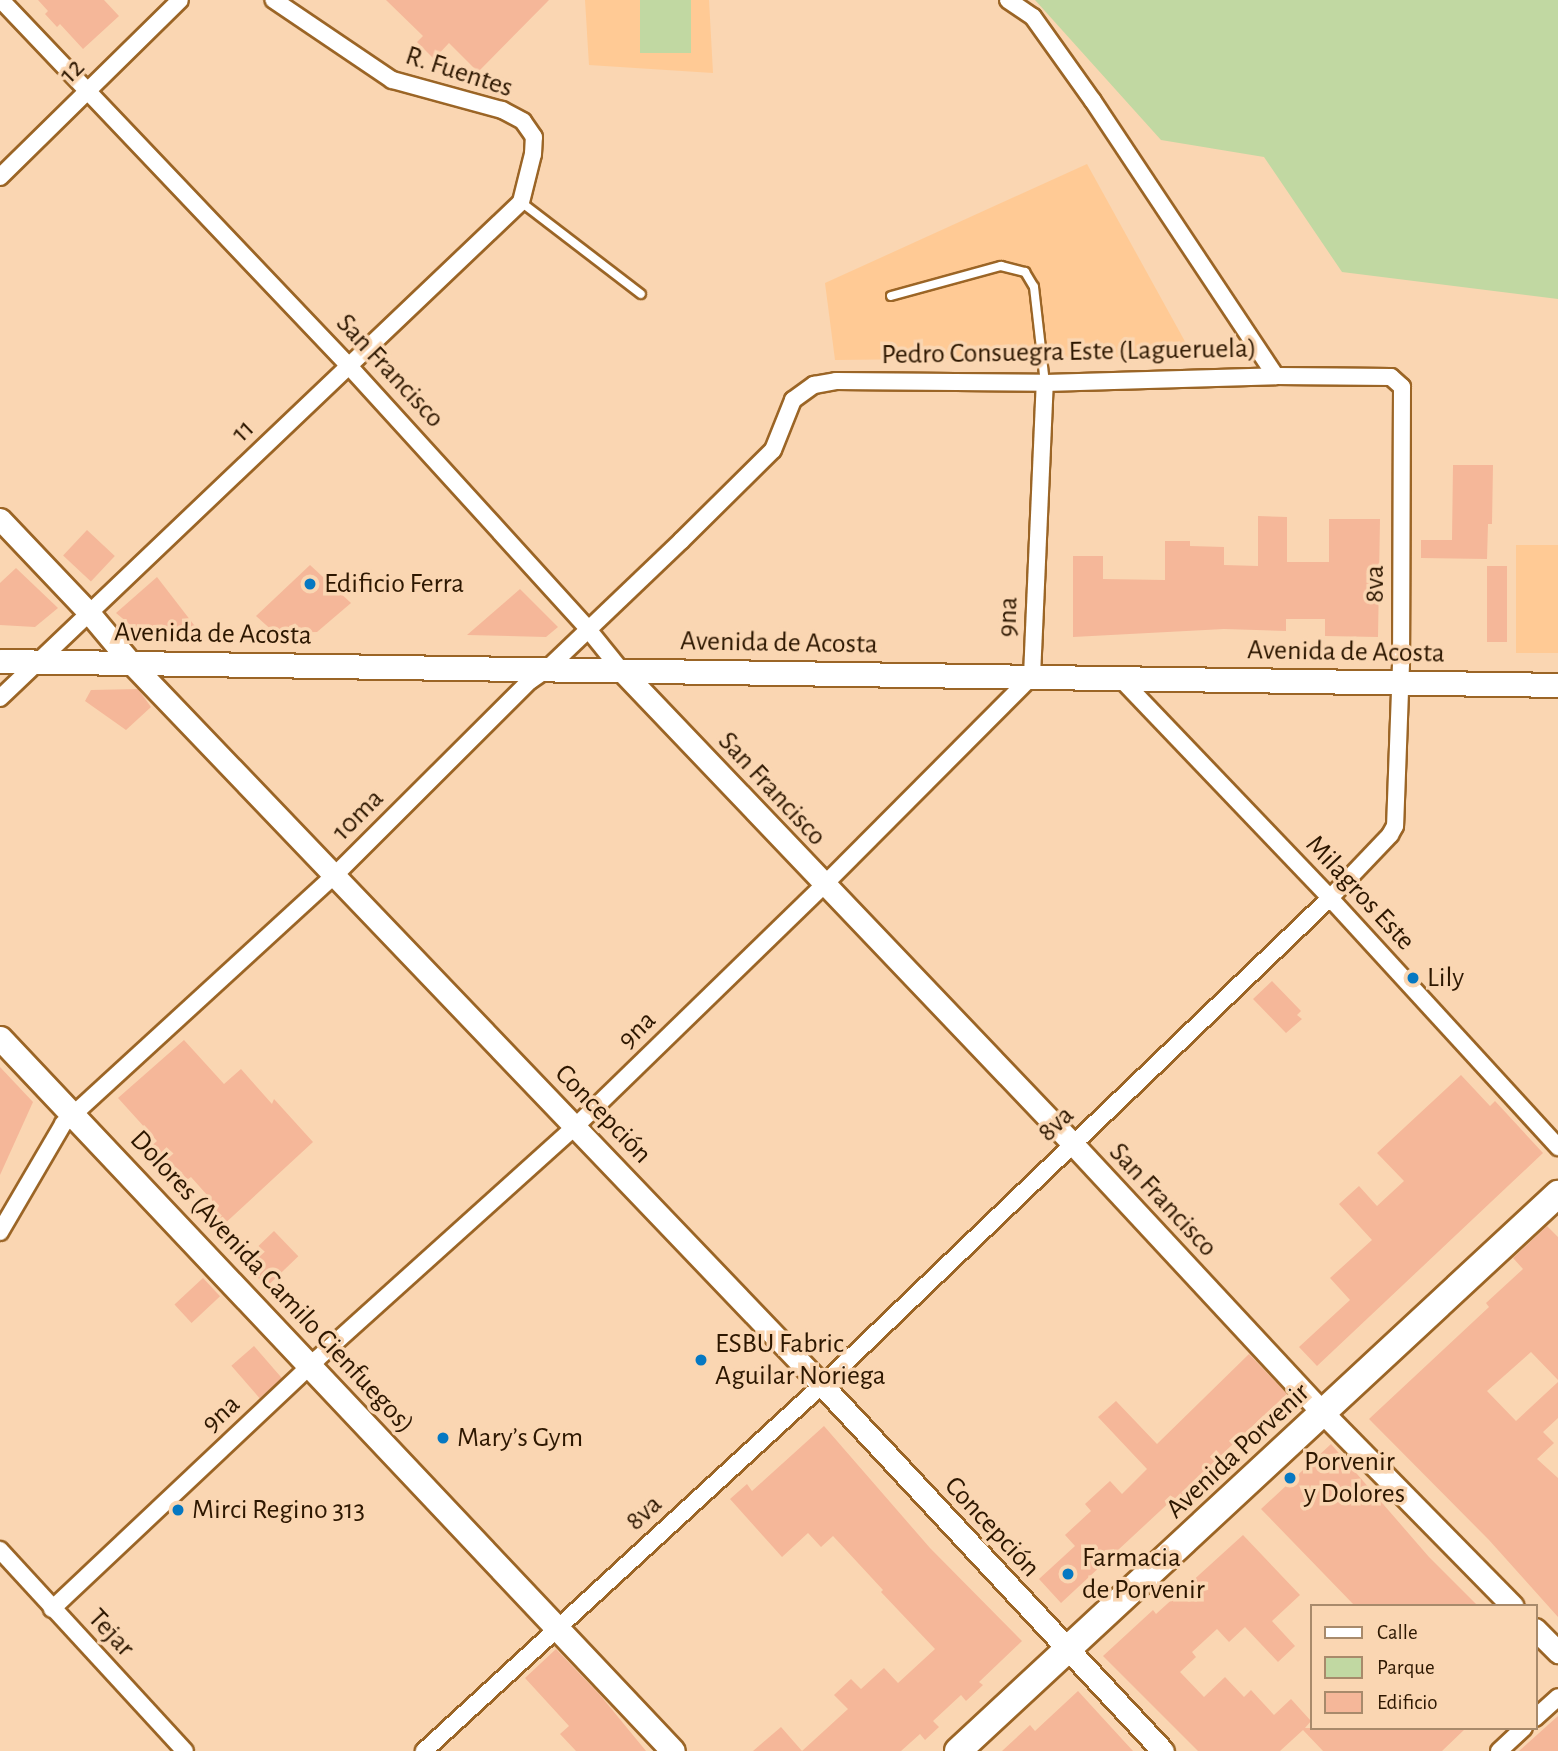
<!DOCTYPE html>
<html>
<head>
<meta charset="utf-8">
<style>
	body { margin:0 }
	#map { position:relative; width:1558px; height:1751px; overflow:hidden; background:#fad6b2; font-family:"Alegreya Sans",sans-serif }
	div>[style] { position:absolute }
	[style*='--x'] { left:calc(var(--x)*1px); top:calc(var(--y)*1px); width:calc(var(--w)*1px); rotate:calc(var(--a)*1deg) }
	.built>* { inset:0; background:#ffca95; transform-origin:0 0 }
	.green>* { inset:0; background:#c1d8a2; transform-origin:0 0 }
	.building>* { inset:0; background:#f5b799; transform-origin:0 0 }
	.roads { filter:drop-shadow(2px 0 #9b6526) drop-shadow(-2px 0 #9b6526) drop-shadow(0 2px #9b6526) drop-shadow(0 -2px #9b6526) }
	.service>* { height:8px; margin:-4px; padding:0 4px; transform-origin:4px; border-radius:4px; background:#fff }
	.minor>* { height:16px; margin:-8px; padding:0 8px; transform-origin:8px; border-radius:8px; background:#fff }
	.tertiary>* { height:21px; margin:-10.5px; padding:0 10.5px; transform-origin:10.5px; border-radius:10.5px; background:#fff }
	.secondary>* { height:23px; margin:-11.5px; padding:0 11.5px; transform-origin:11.5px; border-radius:11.5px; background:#fff }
	.primary>* { height:26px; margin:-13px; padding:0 13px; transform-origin:13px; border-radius:13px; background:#fff }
	.dots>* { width:19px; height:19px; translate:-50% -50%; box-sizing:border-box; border:4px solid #fad6b2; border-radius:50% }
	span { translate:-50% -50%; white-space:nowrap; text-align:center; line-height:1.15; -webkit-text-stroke:7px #fad6b2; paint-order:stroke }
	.street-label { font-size:28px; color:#2d1700 }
	.poi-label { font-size:28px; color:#2d1700 }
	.left { translate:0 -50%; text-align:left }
	.legend { position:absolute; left:1310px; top:1604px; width:228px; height:126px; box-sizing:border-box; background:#fad6b2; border:2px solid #a88a6b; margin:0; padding:9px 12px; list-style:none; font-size:21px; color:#2d1700 }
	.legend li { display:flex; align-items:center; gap:14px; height:35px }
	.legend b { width:35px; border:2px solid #a88a6b }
</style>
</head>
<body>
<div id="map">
	<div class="built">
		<i style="clip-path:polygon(585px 0,709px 0,713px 73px,589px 65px)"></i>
		<i style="clip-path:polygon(1087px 164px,1193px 356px,835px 360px,825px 283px)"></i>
		<i style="left:1558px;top:545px;width:108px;height:42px;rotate:90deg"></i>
	</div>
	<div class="green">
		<i style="left:640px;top:0;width:51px;height:53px"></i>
		<i style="clip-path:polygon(1035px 0,1558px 0,1558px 299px,1342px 272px,1264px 157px,1161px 140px)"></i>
	</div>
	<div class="building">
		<i style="clip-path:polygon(38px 0,104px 0,119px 16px,83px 49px,60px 24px,57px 27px,45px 14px,48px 11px)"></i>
		<i style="clip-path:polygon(386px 0,549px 0,478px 72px,449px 43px,434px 59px,417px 42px,423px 36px)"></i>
		<i style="clip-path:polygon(1453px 465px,1493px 465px,1492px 524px,1488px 524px,1487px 559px,1421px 558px,1421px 540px,1452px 540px)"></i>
		<i style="clip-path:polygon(1258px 516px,1287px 517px,1287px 562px,1329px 562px,1329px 519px,1380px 519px,1378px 637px,1325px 636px,1325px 619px,1286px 619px,1286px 631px,1224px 629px,1073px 637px,1073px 556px,1103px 556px,1103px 579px,1165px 580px,1165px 541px,1190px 541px,1190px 546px,1224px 547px,1224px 565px,1258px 566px)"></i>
		<i style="left:87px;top:530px;width:38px;height:35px;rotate:43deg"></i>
		<i style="clip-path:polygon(310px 565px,351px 603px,317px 632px,275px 633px,256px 616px)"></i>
		<i style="left:1487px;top:566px;width:20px;height:76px"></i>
		<i style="clip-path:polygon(16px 568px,58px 608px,35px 627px,0 625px,0 583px)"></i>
		<i style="clip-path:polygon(157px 577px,201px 634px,146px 638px,116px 613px)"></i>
		<i style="clip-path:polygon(520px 589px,558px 627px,546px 637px,467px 635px)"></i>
		<i style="clip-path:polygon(138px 689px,151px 707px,126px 730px,85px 701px,91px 690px)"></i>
		<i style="clip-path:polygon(1272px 981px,1301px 1011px,1297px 1015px,1302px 1019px,1286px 1033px,1253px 999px)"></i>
		<i style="clip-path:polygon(184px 1040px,224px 1084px,241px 1069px,272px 1104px,274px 1099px,313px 1142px,221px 1227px,208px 1213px,216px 1205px,191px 1177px,181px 1184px,161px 1164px,148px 1149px,157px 1141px,118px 1098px)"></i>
		<i style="clip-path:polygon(0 1067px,33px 1102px,0 1175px)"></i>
		<i style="clip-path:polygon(1461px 1075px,1490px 1106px,1495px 1101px,1543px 1153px,1317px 1366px,1299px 1347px,1350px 1300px,1330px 1278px,1372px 1240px,1339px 1204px,1359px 1186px,1377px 1206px,1404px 1181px,1377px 1153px)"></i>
		<i style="clip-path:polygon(1547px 1226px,1558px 1237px,1558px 1380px,1531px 1352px,1487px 1391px,1516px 1421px,1558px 1382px,1558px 1418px,1543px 1432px,1554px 1443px,1537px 1459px,1558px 1478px,1558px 1617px,1489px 1540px,1369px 1419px,1489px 1307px,1486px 1303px,1523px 1269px,1513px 1258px)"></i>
		<i style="left:274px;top:1231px;width:35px;height:44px;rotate:46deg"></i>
		<i style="left:203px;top:1278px;width:25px;height:39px;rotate:47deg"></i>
		<i style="left:254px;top:1346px;width:43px;height:30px;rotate:49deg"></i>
		<i style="clip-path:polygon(1249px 1354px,1287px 1394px,1192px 1482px,1194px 1484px,1176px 1501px,1174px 1498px,1061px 1603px,1039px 1579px,1075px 1546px,1065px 1535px,1091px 1511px,1085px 1504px,1110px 1481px,1122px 1494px,1147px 1469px,1098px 1417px,1116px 1401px,1157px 1444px)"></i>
		<i style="clip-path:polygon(824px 1426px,930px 1548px,1022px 1641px,979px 1682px,983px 1685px,966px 1701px,961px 1695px,933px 1721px,939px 1727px,925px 1740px,920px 1734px,901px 1751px,802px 1751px,848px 1709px,834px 1695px,851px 1679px,861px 1689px,884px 1668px,898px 1683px,935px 1649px,881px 1592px,883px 1590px,833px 1536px,821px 1547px,808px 1533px,782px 1557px,730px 1499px,747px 1484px,752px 1491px)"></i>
		<i style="clip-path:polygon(1331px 1444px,1429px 1557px,1478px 1606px,1355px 1606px,1261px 1509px)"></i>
		<i style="clip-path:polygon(1243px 1535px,1300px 1595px,1272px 1621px,1295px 1646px,1278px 1662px,1245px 1627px,1229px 1642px,1217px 1629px,1192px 1652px,1196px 1657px,1180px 1672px,1204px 1697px,1225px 1677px,1244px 1697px,1251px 1690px,1274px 1715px,1291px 1699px,1311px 1721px,1305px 1728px,1466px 1728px,1442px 1751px,1323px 1751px,1303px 1730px,1280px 1751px,1198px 1751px,1103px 1656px,1153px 1610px,1156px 1614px)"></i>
		<i style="clip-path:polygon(556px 1649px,600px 1695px,646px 1751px,576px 1751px,560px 1734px,569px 1726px,525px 1678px)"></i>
		<i style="clip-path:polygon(1078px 1691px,1133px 1751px,1002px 1751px,1030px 1725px,1035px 1731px)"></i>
		<i style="clip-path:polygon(1558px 1716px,1558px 1751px,1519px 1751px)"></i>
		<i style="clip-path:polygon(781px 1727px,802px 1751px,753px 1751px)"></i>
	</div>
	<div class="roads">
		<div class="service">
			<i style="--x:521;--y:202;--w:151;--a:37.5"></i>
			<i style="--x:891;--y:296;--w:114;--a:-15.3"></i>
			<i style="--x:1001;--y:266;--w:25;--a:14"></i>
			<i style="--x:1025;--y:272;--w:17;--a:59"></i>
			<i style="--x:1034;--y:287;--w:97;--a:83.5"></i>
		</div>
		<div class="minor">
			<i style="--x:1;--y:0;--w:505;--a:46.44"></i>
			<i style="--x:349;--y:366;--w:354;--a:47.7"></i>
			<i style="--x:587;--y:628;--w:54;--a:51"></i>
			<i style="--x:1008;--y:0;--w:30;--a:34"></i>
			<i style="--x:1033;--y:17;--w:103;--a:54.5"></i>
			<i style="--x:1093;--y:101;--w:330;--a:56.4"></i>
			<i style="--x:0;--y:177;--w:252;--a:-44.5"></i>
			<i style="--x:1120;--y:678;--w:304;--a:46.3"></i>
			<i style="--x:1330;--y:898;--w:338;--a:47.5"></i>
			<i style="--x:0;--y:698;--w:719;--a:-43.59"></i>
			<i style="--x:521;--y:202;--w:49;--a:-76"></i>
			<i style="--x:533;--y:154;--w:17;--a:-87"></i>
			<i style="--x:534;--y:137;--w:19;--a:-125"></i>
			<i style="--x:523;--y:121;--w:24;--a:-152"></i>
			<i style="--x:502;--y:110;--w:114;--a:-164.7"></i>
			<i style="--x:392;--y:80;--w:143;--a:-145.9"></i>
			<i style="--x:0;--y:1232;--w:125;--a:-59.7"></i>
			<i style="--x:63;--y:1124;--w:367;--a:-42.5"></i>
			<i style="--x:334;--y:876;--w:276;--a:-44.9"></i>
			<i style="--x:530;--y:681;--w:21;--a:-35"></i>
			<i style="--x:547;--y:669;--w:185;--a:-43.7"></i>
			<i style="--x:681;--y:541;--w:129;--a:-44.7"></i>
			<i style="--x:773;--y:450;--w:54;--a:-68.2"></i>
			<i style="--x:793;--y:400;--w:26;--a:-36"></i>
			<i style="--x:814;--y:385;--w:22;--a:-10"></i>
			<i style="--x:836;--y:381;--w:209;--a:0.5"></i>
			<i style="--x:1045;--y:383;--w:231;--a:-1.7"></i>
			<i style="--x:1276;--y:376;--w:115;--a:0.5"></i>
			<i style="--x:1391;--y:377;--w:15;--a:42"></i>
			<i style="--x:1402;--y:387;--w:277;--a:90.2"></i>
			<i style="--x:1401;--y:664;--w:162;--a:92.1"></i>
			<i style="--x:1395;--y:826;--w:10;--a:119"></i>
			<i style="--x:1390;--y:835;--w:87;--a:133.6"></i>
			<i style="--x:1330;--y:898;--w:704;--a:136.21"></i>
			<i style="--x:822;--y:1385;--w:541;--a:137.4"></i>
			<i style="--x:0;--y:1550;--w:273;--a:47.4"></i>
			<i style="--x:52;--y:1609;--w:364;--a:-43.3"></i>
			<i style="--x:317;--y:1359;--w:348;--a:-42"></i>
			<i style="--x:576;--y:1126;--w:346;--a:-44.2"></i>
			<i style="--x:824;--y:885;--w:295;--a:-45.1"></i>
			<i style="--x:1032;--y:676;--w:293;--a:-87.5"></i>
			<i style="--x:1535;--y:1718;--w:31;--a:-42"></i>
			<i style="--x:1499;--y:1751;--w:34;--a:-43"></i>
		</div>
		<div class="tertiary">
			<i style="--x:0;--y:519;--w:131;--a:46.5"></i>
			<i style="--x:90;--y:614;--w:64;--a:50.1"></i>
			<i style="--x:131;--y:663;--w:999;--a:46.26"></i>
			<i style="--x:822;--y:1385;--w:500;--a:47.03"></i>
			<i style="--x:621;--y:670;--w:655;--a:46.36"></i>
			<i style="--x:1073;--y:1144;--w:369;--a:47.1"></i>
			<i style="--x:1324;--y:1414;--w:269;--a:45.5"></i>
			<i style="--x:1535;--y:1629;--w:33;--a:45"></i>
		</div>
		<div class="secondary">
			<i style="--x:0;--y:661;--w:1558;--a:0.88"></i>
			<i style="--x:0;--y:1038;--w:980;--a:46.65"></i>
		</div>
		<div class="primary">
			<i style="--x:958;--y:1751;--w:819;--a:-42.87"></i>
		</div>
	</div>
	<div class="dots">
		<i style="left:310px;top:584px;background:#0578c2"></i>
		<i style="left:1413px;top:978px;background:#0578c2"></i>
		<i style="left:701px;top:1360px;background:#0578c2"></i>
		<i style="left:443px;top:1438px;background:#0578c2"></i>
		<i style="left:1290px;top:1478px;background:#0578c2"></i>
		<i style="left:178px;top:1510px;background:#0578c2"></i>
		<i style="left:1068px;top:1574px;background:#0578c2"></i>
	</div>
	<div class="street-label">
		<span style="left:72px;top:71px;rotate:-45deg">12</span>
		<span style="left:459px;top:72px;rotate:18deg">R. Fuentes</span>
		<span style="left:1069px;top:352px;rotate:-1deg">Pedro Consuegra Este (Lagueruela)</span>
		<span style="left:390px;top:371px;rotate:47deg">San Francisco</span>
		<span style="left:243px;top:431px;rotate:-44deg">11</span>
		<span style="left:1375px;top:584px;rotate:-90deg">8va</span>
		<span style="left:1008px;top:617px;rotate:-88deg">9na</span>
		<span style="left:213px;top:634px;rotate:1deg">Avenida de Acosta</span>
		<span style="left:779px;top:643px;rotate:1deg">Avenida de Acosta</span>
		<span style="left:1346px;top:652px;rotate:1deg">Avenida de Acosta</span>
		<span style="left:772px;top:789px;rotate:47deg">San Francisco</span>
		<span style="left:358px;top:815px;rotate:-45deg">10ma</span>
		<span style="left:1360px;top:893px;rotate:47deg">Milagros Este</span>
		<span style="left:637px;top:1030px;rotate:-44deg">9na</span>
		<span style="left:603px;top:1114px;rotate:46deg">Concepción</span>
		<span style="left:1056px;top:1124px;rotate:-44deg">8va</span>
		<span style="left:1163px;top:1200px;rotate:47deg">San Francisco</span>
		<span style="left:272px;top:1282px;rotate:47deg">Dolores (Avenida Camilo Cienfuegos)</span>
		<span style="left:221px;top:1414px;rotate:-43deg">9na</span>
		<span style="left:1238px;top:1451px;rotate:-43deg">Avenida Porvenir</span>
		<span style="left:644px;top:1513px;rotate:-43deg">8va</span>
		<span style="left:992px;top:1527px;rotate:47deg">Concepción</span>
		<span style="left:111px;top:1633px;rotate:47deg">Tejar</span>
	</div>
	<div class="poi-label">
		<span class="left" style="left:324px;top:584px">Edificio Ferra</span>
		<span class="left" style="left:1427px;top:978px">Lily</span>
		<span class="left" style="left:715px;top:1360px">ESBU Fabric<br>Aguilar Noriega</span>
		<span class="left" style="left:457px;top:1438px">Mary’s Gym</span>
		<span class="left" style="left:1304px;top:1478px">Porvenir<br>y Dolores</span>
		<span class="left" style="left:192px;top:1510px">Mirci Regino 313</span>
		<span class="left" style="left:1082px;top:1574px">Farmacia<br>de Porvenir</span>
	</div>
	<ul class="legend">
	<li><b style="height:9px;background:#fff"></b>Calle</li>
	<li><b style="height:19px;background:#c1d8a2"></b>Parque</li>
	<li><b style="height:19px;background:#f5b799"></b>Edificio</li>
	</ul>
</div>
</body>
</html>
